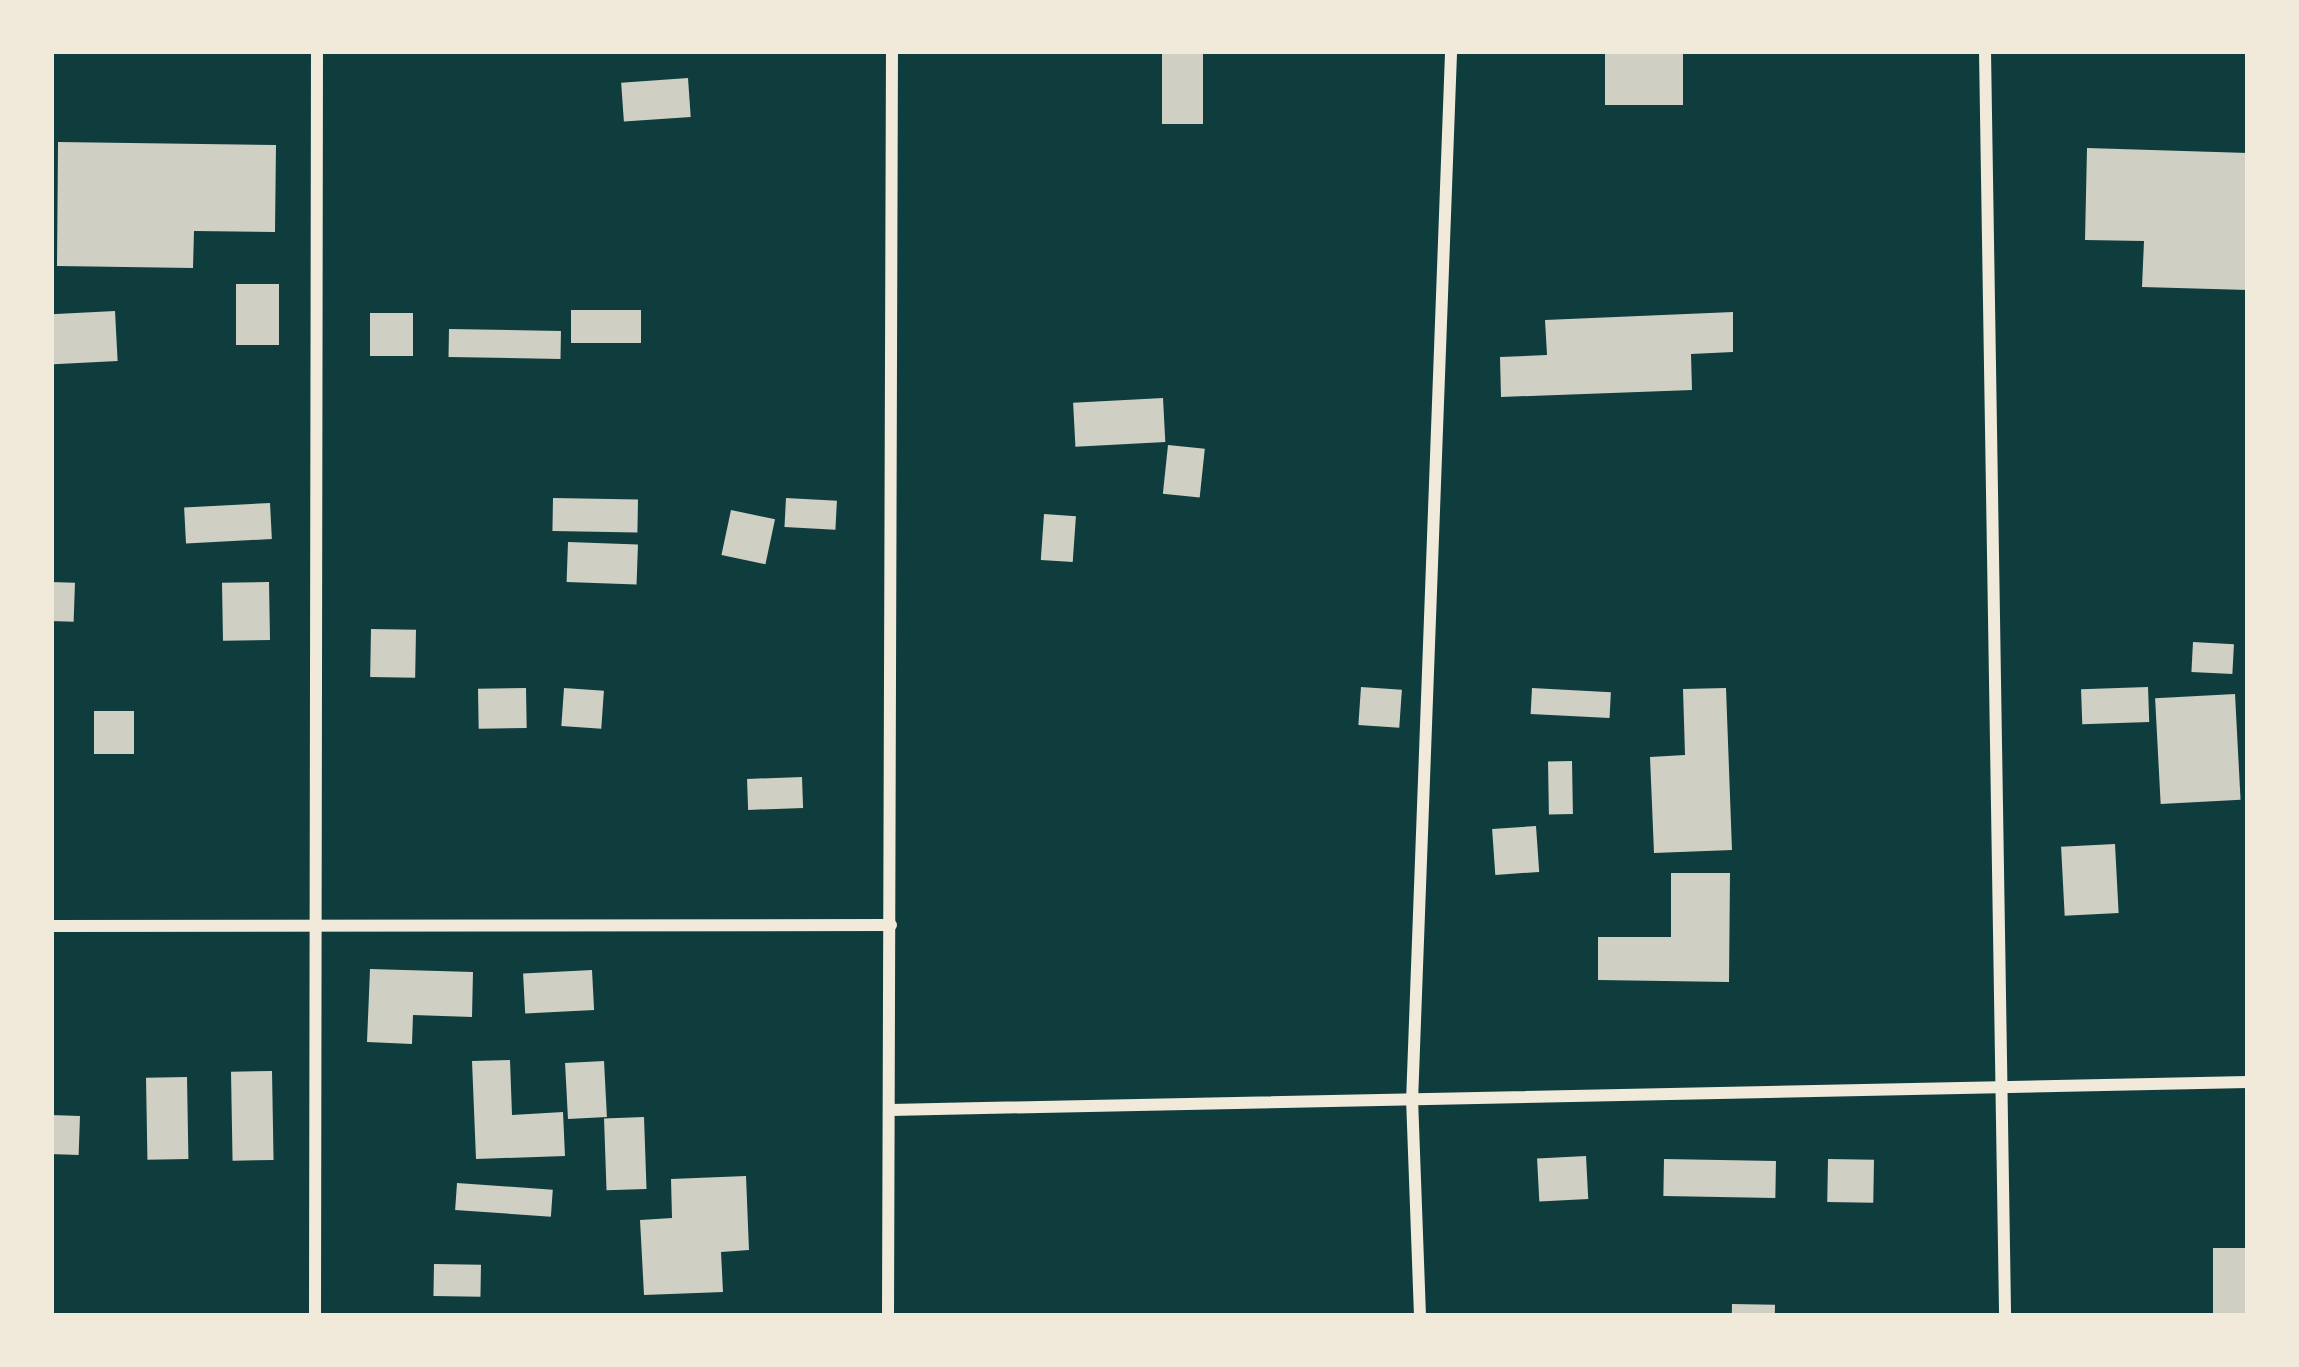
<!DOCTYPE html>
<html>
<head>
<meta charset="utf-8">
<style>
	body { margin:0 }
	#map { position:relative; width:2299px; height:1367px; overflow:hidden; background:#0f3d3e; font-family:"PT Sans",sans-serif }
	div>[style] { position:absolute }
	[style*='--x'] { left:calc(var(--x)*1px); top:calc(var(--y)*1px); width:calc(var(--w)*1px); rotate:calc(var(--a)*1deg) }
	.building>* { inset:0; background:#cfcfc3; transform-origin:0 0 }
	.minor>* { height:12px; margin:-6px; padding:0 6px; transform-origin:6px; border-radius:6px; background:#f1e9da }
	span { translate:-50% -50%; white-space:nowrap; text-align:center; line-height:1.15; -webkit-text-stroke:9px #f1e9da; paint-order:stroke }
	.frame { position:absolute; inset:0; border:54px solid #f1e9da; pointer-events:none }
</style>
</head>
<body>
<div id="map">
	<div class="building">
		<i style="left:1162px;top:51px;width:41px;height:73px"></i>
		<i style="left:1605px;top:51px;width:78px;height:54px"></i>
		<i style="left:688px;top:78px;width:39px;height:67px;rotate:86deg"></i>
		<i style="clip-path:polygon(58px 142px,276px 145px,275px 232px,194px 231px,193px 268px,57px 266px)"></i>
		<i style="clip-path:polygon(2087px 148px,2248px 153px,2248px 290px,2142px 287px,2144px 241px,2085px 240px)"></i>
		<i style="left:236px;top:284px;width:43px;height:61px"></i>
		<i style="left:571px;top:310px;width:70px;height:33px"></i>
		<i style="left:115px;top:311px;width:50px;height:64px;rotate:87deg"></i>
		<i style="clip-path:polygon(1733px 312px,1733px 352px,1691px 354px,1692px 390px,1501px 397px,1500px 357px,1547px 355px,1545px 320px)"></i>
		<i style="left:370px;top:313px;width:43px;height:43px"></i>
		<i style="left:449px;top:329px;width:112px;height:28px;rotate:1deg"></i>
		<i style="left:1163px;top:398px;width:44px;height:90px;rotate:87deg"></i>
		<i style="left:1168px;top:445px;width:37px;height:49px;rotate:6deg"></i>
		<i style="left:553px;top:498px;width:85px;height:33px;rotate:1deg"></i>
		<i style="left:786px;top:498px;width:51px;height:29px;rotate:3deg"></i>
		<i style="left:270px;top:503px;width:36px;height:86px;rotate:87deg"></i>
		<i style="left:731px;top:510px;width:45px;height:46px;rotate:12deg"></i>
		<i style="left:1044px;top:514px;width:32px;height:46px;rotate:4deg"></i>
		<i style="left:568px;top:542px;width:70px;height:40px;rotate:2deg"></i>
		<i style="left:51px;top:582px;width:24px;height:39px;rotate:2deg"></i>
		<i style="left:269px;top:582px;width:58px;height:47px;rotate:89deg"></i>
		<i style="left:371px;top:629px;width:45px;height:48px;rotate:1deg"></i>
		<i style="left:2193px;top:642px;width:41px;height:30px;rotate:3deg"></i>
		<i style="left:1361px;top:687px;width:41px;height:38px;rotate:4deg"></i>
		<i style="left:2148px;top:687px;width:35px;height:67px;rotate:88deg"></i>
		<i style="left:526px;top:688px;width:40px;height:48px;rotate:89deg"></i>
		<i style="left:564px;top:688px;width:40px;height:38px;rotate:4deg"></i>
		<i style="left:1532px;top:688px;width:79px;height:26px;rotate:3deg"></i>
		<i style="clip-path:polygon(1726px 688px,1732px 850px,1654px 853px,1650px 757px,1685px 755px,1683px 689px)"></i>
		<i style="left:2235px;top:694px;width:106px;height:80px;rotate:87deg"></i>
		<i style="left:94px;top:711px;width:40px;height:43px"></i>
		<i style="left:1572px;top:761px;width:53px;height:24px;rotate:89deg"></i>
		<i style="left:802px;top:777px;width:31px;height:55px;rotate:88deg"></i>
		<i style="left:1536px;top:826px;width:46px;height:44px;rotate:86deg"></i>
		<i style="left:2115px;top:844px;width:69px;height:54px;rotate:87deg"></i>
		<i style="clip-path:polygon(1671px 873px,1730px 873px,1729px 982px,1598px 980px,1598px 937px,1671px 937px)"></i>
		<i style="clip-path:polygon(370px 969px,473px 972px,472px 1017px,413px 1015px,412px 1044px,367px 1042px)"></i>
		<i style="left:592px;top:970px;width:40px;height:69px;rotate:87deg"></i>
		<i style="clip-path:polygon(510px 1060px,512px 1115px,563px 1112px,565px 1156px,476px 1159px,472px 1061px)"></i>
		<i style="left:604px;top:1061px;width:56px;height:39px;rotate:87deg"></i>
		<i style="left:272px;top:1071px;width:89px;height:41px;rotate:89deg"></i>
		<i style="left:187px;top:1077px;width:82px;height:41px;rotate:89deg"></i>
		<i style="left:51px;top:1115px;width:29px;height:39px;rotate:2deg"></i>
		<i style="left:644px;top:1117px;width:72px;height:40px;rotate:88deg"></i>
		<i style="left:1586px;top:1156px;width:43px;height:49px;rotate:87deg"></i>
		<i style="left:1664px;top:1159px;width:112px;height:37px;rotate:1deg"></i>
		<i style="left:1828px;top:1159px;width:46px;height:43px;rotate:1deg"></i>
		<i style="clip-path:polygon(746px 1176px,749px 1250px,721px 1252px,723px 1292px,644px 1295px,640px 1220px,672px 1218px,671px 1179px)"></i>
		<i style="left:457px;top:1183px;width:96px;height:27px;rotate:4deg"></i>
		<i style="left:2248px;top:1248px;width:68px;height:35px;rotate:90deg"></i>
		<i style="left:434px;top:1264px;width:47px;height:32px;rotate:1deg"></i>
		<i style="left:1732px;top:1304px;width:43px;height:12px;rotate:1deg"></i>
	</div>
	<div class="minor">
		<i style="--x:1985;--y:51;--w:1265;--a:89.09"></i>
		<i style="--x:51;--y:926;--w:840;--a:-0.07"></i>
		<i style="--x:890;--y:1110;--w:1358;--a:-1.18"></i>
		<i style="--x:315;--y:1316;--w:1265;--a:-89.91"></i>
		<i style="--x:888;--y:1316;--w:1265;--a:-89.82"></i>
		<i style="--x:1420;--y:1316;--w:214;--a:-92.1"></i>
		<i style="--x:1412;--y:1102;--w:1052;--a:-87.87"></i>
	</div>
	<div class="frame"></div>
</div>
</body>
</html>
